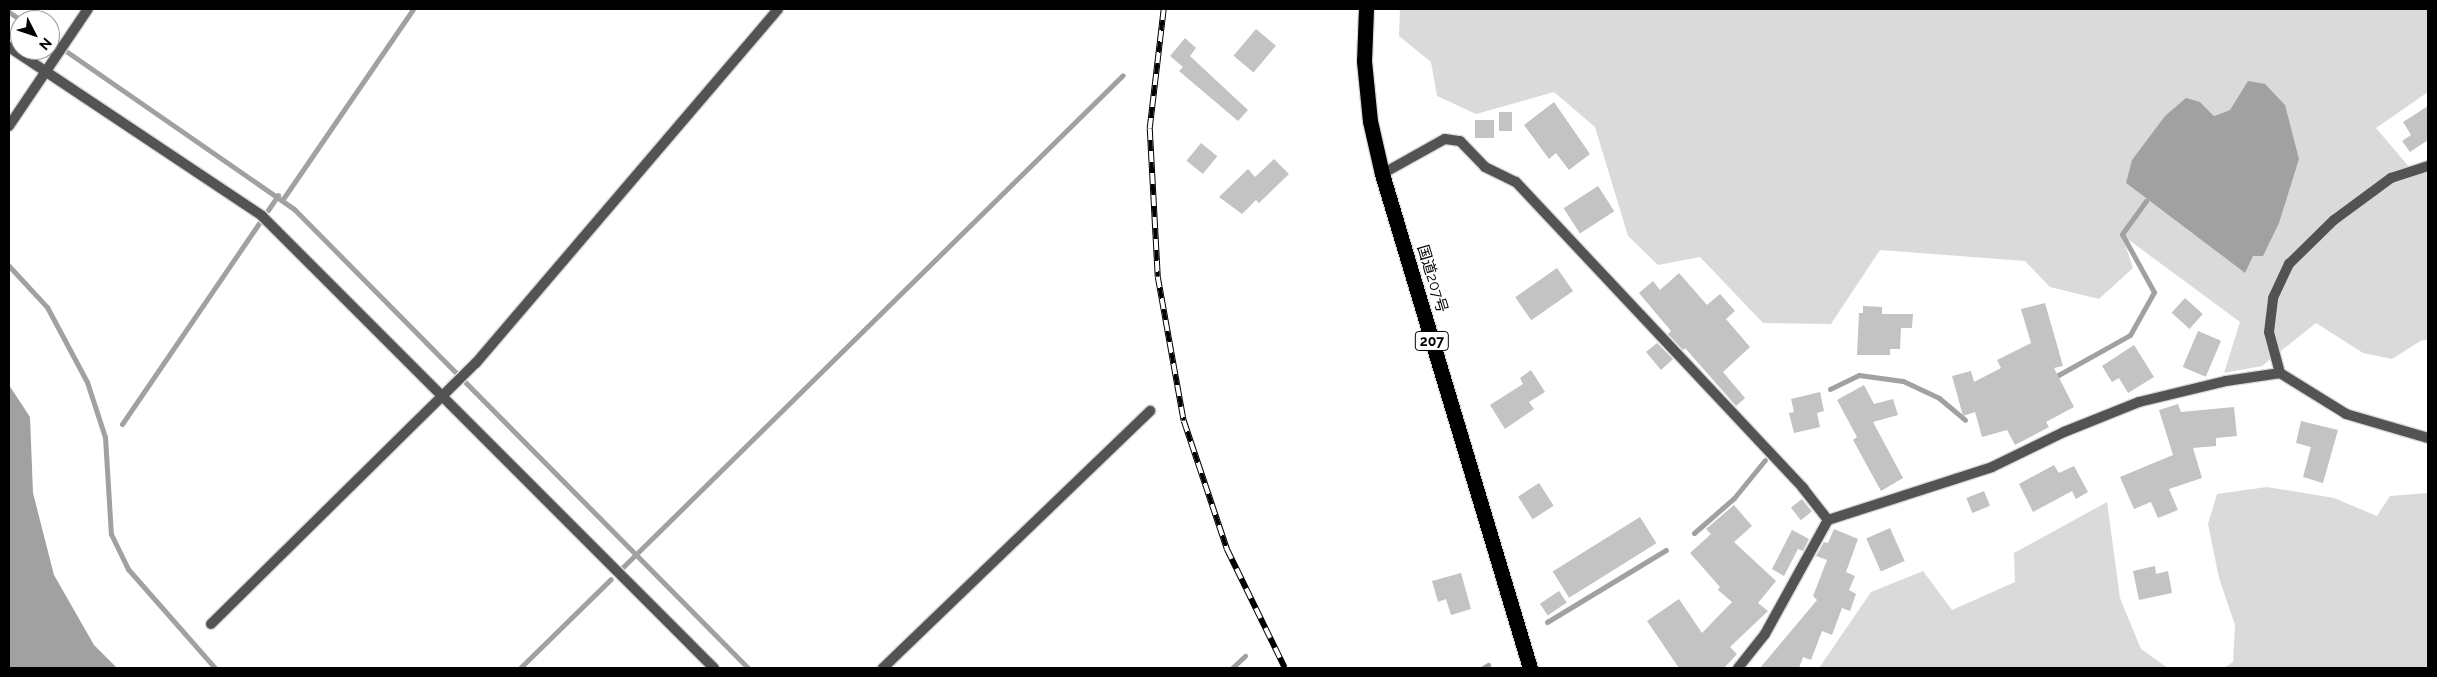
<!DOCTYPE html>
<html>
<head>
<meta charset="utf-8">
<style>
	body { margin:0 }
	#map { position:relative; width:2437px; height:677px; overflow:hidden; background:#fff; font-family:Raleway,"Noto Sans JP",sans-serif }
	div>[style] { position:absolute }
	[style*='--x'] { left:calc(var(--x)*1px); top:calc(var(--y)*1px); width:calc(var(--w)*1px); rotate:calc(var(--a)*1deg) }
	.green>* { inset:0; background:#dadada }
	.water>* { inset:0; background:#a1a1a1 }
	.stream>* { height:5px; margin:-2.5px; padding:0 2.5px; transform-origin:2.5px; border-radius:2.5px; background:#a1a1a1 }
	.building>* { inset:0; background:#c3c3c3; transform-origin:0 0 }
	.roads { filter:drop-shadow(1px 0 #dbdbdb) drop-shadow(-1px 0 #dbdbdb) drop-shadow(0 1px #dbdbdb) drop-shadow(0 -1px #dbdbdb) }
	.street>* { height:10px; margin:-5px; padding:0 5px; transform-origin:5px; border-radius:5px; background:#535353 }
	.highway>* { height:15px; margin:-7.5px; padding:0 7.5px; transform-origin:7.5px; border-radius:7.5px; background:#000 }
	.rail>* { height:5.5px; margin-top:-2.75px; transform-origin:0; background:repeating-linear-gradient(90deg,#fff 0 11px,#000 0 22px); box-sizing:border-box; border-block:1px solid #000 }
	span { translate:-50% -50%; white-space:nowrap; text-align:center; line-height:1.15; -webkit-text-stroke:4.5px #fff; paint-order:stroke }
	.shield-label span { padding:1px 4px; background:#fff; border:1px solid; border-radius:4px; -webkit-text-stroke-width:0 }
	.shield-label { font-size:14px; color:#000; font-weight:700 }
	.street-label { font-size:15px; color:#000 }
	.frame { position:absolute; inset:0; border:10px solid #000; pointer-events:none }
	.north { position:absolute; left:10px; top:10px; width:50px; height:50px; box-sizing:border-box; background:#fff; border:1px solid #999; border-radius:50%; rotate:131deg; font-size:14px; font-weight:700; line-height:20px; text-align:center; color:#000 }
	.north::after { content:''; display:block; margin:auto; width:18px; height:22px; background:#000; clip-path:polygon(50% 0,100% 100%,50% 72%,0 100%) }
</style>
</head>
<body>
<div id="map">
	<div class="green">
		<i style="clip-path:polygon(evenodd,1400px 9px,2428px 9px,2428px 92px,2376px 128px,2416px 175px,2428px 172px,2428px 340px,2422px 340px,2392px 359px,2363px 353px,2316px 323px,2262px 366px,2224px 373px,2240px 322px,2122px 235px,2133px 268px,2099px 299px,2050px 287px,2025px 261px,1880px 250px,1831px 324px,1763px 323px,1700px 257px,1658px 265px,1628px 236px,1595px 127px,1554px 92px,1476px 114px,1437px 96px,1431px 62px,1399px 36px,1400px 9px,2200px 102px,2214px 116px,2230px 110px,2245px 273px,2126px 183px,2200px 102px)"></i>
		<i style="clip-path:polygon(2267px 487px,2334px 498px,2377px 516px,2390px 496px,2428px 493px,2428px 668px,2224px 668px,2233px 662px,2235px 625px,2219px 578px,2208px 524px,2217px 494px)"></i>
		<i style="clip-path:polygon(2107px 502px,2120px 598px,2141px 649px,2168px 668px,1819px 668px,1871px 592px,1923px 571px,1952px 610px,2015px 582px,2014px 553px)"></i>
	</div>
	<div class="water">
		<i style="clip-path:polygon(2248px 81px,2265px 84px,2285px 105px,2299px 159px,2279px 223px,2263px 256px,2253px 256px,2245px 273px,2126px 183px,2132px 160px,2165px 116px,2186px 98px,2200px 102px,2214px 116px,2230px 110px)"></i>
		<i style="clip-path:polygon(9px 385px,30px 417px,33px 493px,54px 575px,94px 645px,117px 668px,9px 668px)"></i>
	</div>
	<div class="stream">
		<i style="--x:9;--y:12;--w:14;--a:34"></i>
		<i style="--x:50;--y:40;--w:297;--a:34.7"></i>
		<i style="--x:294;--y:209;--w:646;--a:45.31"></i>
		<i style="--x:283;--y:199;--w:230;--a:-55.6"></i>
		<i style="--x:268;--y:210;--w:18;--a:-56"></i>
		<i style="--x:9;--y:266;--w:56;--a:47.2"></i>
		<i style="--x:47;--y:307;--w:85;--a:61.9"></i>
		<i style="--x:87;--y:382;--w:58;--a:71.9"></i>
		<i style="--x:105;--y:437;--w:97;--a:86.5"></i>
		<i style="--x:111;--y:534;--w:39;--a:64"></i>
		<i style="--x:128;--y:569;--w:132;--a:48.7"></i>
		<i style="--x:2053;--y:378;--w:88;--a:-29.2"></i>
		<i style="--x:2130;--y:335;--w:49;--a:-60.8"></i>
		<i style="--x:2154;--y:292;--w:66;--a:-118.9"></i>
		<i style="--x:2122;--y:234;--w:41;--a:-54"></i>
		<i style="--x:1830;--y:389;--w:32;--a:-26"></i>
		<i style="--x:1859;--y:375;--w:44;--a:7.8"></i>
		<i style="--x:1903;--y:381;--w:40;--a:25"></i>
		<i style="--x:1939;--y:398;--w:34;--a:40"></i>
		<i style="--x:122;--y:424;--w:243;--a:-55.7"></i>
		<i style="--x:1694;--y:533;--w:53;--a:-41.2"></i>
		<i style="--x:1734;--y:498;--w:49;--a:-50.8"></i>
		<i style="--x:623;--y:567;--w:701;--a:-44.54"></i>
		<i style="--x:1547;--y:622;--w:139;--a:-31.2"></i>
		<i style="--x:520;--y:668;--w:127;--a:-44.4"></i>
		<i style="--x:1232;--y:668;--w:18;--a:-43"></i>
		<i style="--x:1483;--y:668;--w:6;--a:-31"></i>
	</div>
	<div class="building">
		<i style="left:1256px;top:29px;width:26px;height:35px;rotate:40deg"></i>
		<i style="clip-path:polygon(1185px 38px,1196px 48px,1190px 56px,1248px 110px,1238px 121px,1179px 71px,1183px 67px,1170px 56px)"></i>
		<i style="clip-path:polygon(1554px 102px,1590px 154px,1569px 170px,1556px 153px,1549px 159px,1524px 125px)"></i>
		<i style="clip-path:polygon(2428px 106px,2428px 140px,2410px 152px,2402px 141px,2411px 135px,2403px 122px)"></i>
		<i style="left:1499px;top:112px;width:13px;height:19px"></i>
		<i style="left:1475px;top:120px;width:19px;height:18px"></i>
		<i style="left:1201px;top:143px;width:21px;height:23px;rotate:39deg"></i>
		<i style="clip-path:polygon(1274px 159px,1289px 174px,1259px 203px,1256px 200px,1242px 214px,1219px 197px,1248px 169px,1255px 177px)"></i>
		<i style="left:1598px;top:186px;width:30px;height:41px;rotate:57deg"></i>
		<i style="left:1557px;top:268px;width:28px;height:51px;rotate:55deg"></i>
		<i style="clip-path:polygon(1679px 273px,1707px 305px,1720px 294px,1735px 311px,1726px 319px,1750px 347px,1723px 372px,1745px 398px,1736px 406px,1685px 348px,1683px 350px,1668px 334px,1671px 331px,1639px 293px,1653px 281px,1660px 290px)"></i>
		<i style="left:2185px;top:298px;width:24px;height:20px;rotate:42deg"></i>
		<i style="clip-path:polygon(2045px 303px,2063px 366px,2054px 368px,2074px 407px,2046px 422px,2049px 427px,2015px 445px,2007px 430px,1982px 437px,1975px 412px,1963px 416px,1952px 376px,1971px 371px,1974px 382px,2001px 368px,1997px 360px,2031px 343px,2021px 309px)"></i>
		<i style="clip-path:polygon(1863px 306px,1882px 307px,1882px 314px,1913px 314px,1912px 328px,1901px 328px,1900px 349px,1890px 349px,1890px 355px,1857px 355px,1859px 313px,1863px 313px)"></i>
		<i style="left:2198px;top:331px;width:25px;height:39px;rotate:23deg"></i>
		<i style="clip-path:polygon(1657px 343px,1673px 359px,1661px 370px,1646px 352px)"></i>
		<i style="clip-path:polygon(2134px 345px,2154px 377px,2128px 393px,2119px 378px,2112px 382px,2102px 366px)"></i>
		<i style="clip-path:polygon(1531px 370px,1545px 392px,1529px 402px,1534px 409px,1505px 429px,1490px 405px,1523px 384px,1520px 378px)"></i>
		<i style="clip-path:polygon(1864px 385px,1874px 404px,1893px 399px,1898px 415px,1873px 422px,1903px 478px,1881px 491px,1853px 440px,1857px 437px,1837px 400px)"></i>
		<i style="clip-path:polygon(1820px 392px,1824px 411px,1817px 413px,1820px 427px,1794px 433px,1789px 413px,1794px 412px,1791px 399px)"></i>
		<i style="clip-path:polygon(2178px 404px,2181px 412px,2234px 407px,2237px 436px,2216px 438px,2216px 446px,2193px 448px,2202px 478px,2169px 489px,2178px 510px,2158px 518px,2151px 502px,2134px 509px,2120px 477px,2173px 455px,2159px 410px)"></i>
		<i style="clip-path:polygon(2301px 421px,2338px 430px,2323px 483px,2303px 477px,2311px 447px,2296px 443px)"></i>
		<i style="clip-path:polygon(2054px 465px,2059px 473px,2074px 466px,2088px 492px,2076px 499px,2072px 491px,2033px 512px,2019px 484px)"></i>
		<i style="left:1539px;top:483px;width:27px;height:25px;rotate:57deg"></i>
		<i style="left:1984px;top:491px;width:16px;height:19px;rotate:68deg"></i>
		<i style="left:1802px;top:499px;width:16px;height:14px;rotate:52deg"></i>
		<i style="clip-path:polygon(1734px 505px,1752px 526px,1734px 542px,1776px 581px,1758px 603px,1768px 611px,1730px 647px,1737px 654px,1724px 668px,1679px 668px,1647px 621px,1679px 599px,1702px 633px,1732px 602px,1718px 590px,1720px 587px,1690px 553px,1711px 534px,1706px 529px)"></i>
		<i style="left:1640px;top:517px;width:31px;height:103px;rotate:58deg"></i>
		<i style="left:1890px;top:528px;width:36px;height:26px;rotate:66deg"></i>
		<i style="clip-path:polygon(1834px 529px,1858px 539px,1846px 572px,1855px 576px,1849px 590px,1856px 594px,1850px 611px,1842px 608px,1832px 635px,1822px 631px,1811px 660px,1803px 657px,1799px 668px,1760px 668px,1817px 600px,1813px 596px,1827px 560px,1816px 556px,1824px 542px,1828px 543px)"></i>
		<i style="clip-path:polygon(1792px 530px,1809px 539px,1803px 551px,1798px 549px,1784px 576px,1772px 569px)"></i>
		<i style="clip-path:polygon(2155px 566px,2156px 574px,2168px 571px,2172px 593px,2139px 600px,2133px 571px)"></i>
		<i style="clip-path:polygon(1461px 573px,1471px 609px,1451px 615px,1446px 599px,1438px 602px,1432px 581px)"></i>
		<i style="left:1559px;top:591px;width:14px;height:23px;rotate:56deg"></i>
	</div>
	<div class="roads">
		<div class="street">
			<i style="--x:9;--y:47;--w:304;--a:33.7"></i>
			<i style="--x:262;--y:216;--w:639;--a:45"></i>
			<i style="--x:9;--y:126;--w:141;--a:-56"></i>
			<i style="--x:1382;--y:174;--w:72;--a:-29.1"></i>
			<i style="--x:1445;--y:139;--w:15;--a:8"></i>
			<i style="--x:1460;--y:141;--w:36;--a:46"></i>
			<i style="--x:1485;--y:167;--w:34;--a:26"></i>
			<i style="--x:1516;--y:182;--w:420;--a:46.8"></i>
			<i style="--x:1803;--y:488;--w:41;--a:52"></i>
			<i style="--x:2280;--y:373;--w:42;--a:-105"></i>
			<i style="--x:2269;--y:332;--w:34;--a:-83"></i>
			<i style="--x:2273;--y:298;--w:38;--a:-65"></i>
			<i style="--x:2289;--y:264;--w:63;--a:-44.4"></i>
			<i style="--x:2334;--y:220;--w:71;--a:-36.4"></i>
			<i style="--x:2391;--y:178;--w:39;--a:-18"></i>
			<i style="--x:211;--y:624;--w:372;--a:-44.6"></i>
			<i style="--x:476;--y:363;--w:465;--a:-49.5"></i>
			<i style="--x:883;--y:668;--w:371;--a:-43.9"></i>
			<i style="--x:1738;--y:668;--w:43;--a:-51.5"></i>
			<i style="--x:1765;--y:634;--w:130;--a:-61.1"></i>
			<i style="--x:1828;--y:520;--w:172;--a:-17.9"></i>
			<i style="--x:1992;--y:467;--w:80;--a:-25.9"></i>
			<i style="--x:2064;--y:432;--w:81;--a:-21.8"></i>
			<i style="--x:2139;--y:402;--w:89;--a:-13.6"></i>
			<i style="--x:2226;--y:381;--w:55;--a:-8.4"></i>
			<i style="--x:2280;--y:373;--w:78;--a:31.8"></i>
			<i style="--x:2346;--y:414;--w:85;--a:16.3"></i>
		</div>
		<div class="highway">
			<i style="--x:1366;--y:9;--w:52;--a:92.2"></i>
			<i style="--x:1364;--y:61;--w:60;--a:84.3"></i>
			<i style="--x:1370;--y:121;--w:54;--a:77.2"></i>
			<i style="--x:1382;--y:174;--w:516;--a:73.32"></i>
		</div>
	</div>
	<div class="rail">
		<i style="--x:1164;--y:9;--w:121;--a:96.7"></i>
		<i style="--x:1150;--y:129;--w:148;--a:86.9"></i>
		<i style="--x:1158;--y:277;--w:146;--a:79.8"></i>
		<i style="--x:1184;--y:421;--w:135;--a:71.4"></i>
		<i style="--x:1227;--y:549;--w:132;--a:64"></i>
	</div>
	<div class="shield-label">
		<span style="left:1432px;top:341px">207</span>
	</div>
	<div class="street-label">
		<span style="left:1432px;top:279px;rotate:73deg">国道207号</span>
	</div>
	<div class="frame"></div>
	<div class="north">N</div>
</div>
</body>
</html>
